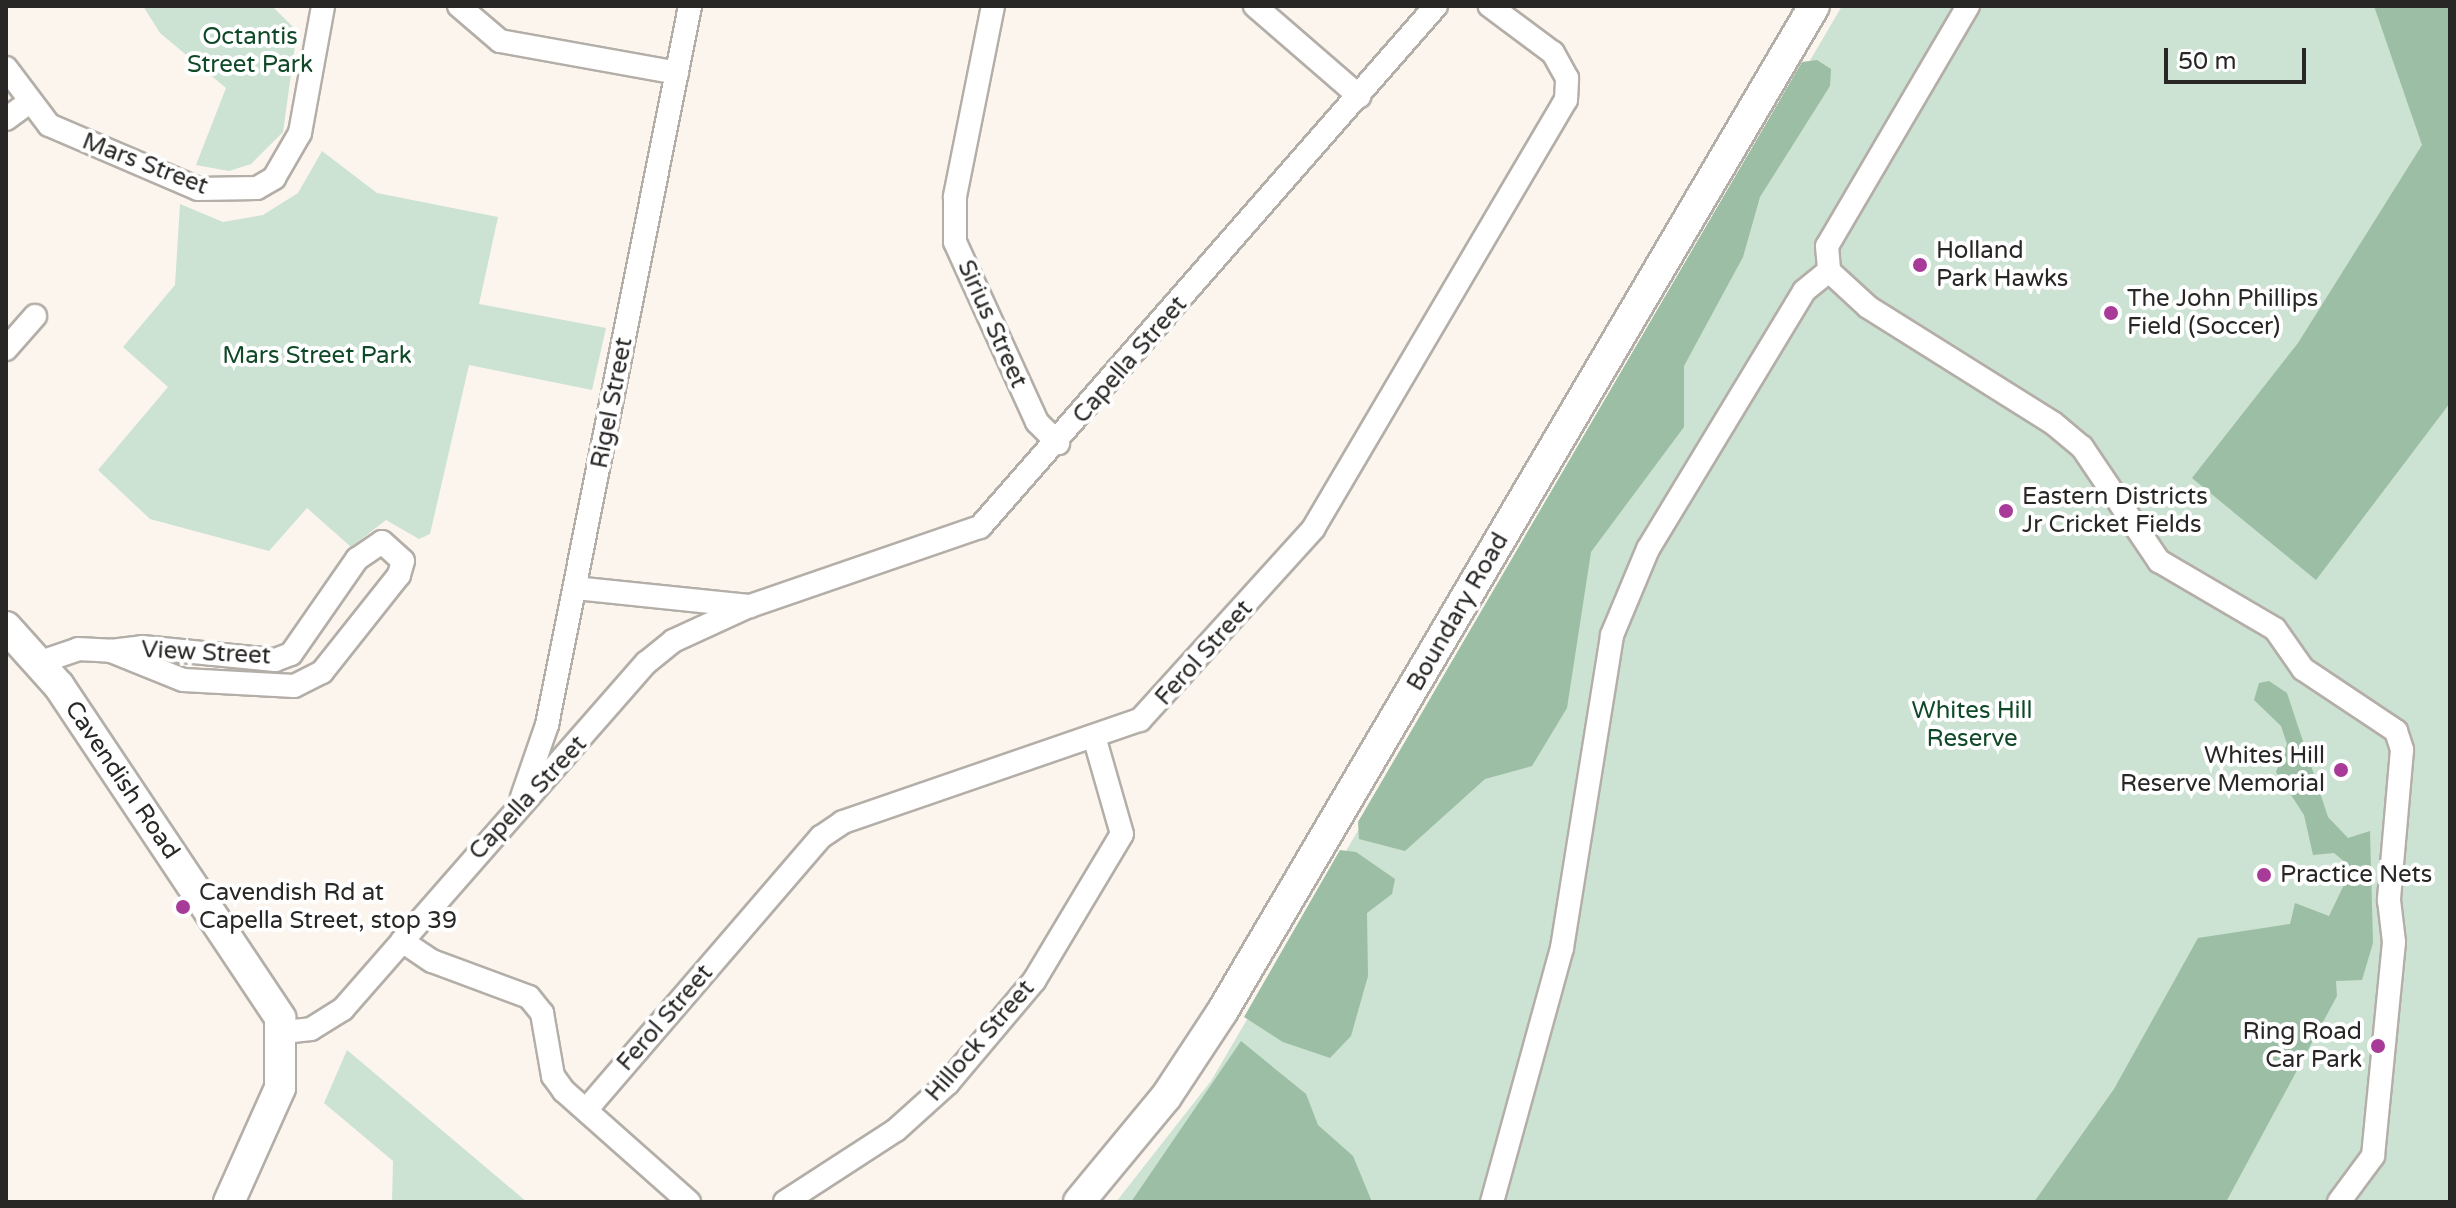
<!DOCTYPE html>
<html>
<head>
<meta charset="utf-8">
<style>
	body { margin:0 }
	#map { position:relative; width:2456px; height:1208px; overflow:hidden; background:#fbf5ee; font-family:"Varela Round",sans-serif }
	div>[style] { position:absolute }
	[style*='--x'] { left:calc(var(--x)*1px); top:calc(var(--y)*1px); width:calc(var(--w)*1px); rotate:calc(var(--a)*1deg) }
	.green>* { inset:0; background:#cce2d2 }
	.forest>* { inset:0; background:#9cbea5 }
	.roads { filter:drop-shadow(2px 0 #b4aea8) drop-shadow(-2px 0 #b4aea8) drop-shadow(0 2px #b4aea8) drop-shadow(0 -2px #b4aea8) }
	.minor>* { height:22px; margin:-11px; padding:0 11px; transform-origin:11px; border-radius:11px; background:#fff }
	.major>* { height:30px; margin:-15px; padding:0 15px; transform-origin:15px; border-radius:15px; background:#fff }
	.dots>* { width:22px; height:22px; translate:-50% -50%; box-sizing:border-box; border:4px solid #fff; border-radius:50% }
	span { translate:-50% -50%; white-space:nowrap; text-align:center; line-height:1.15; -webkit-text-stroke:8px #fff; paint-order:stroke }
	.park-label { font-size:24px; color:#104928 }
	.street-label { font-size:24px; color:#292725 }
	.poi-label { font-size:24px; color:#292725 }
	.left { translate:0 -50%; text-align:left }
	.right { translate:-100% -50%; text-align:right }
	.frame { position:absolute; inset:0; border:8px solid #292725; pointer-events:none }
	.scale { position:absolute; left:2164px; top:48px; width:142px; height:36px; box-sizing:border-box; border:4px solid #292725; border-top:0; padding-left:10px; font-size:24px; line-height:28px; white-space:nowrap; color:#292725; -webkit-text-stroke:6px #fff; paint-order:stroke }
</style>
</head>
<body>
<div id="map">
	<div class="green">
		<i style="clip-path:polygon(143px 6px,272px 6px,297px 31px,283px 132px,251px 164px,229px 171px,196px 165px,226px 88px,160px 33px)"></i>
		<i style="clip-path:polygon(1842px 6px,2450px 6px,2450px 1202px,1116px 1202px,1211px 1081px)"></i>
		<i style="clip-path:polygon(322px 151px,377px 193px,498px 217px,479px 304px,606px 328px,592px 390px,469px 365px,430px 534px,419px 539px,386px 520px,351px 547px,307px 508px,269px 551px,150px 519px,98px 470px,168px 387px,123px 347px,175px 285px,180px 204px,223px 222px,263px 215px,298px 193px)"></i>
		<i style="clip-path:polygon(347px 1050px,527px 1202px,392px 1202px,393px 1161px,324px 1103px)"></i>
	</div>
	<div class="forest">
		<i style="clip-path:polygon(2374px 6px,2450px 6px,2450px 403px,2316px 580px,2192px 478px,2298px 343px,2422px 145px)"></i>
		<i style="clip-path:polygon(1817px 60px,1831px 69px,1830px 86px,1760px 197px,1743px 257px,1684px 366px,1684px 427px,1591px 552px,1567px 708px,1532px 766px,1485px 779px,1405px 851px,1359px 839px,1358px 822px,1802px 62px)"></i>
		<i style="clip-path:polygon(2269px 681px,2287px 693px,2328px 817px,2348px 838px,2370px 831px,2373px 943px,2362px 980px,2336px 981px,2337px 996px,2226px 1202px,2034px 1202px,2114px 1089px,2198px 938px,2290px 924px,2295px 903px,2329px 916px,2352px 868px,2334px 853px,2313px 855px,2304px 815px,2276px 772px,2287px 744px,2281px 726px,2254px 700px,2259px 683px)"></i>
		<i style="clip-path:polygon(1340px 850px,1356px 852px,1395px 879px,1392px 894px,1367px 913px,1368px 976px,1351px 1036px,1330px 1058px,1283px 1042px,1244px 1017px)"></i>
		<i style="clip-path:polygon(1241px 1041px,1306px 1094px,1318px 1125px,1353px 1156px,1372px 1202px,1131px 1202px)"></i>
	</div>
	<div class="roads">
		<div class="minor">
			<i style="--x:459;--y:6;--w:54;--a:40.5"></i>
			<i style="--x:500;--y:41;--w:180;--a:10.2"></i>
			<i style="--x:993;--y:6;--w:195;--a:101.3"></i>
			<i style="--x:955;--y:197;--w:45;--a:90"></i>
			<i style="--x:955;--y:242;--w:198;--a:65.5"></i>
			<i style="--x:1037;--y:422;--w:30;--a:45"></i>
			<i style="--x:1255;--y:6;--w:138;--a:40.9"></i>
			<i style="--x:1968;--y:6;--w:278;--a:120.4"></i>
			<i style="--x:1827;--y:246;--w:25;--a:85"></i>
			<i style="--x:1829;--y:271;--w:53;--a:42.7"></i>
			<i style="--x:1868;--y:307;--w:218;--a:32.1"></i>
			<i style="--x:2053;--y:423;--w:38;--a:40"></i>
			<i style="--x:2082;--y:447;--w:138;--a:56"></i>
			<i style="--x:2159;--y:561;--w:134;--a:30.4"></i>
			<i style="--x:2275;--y:629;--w:49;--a:55"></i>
			<i style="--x:2303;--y:669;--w:112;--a:33.7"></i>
			<i style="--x:2396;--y:731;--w:20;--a:72"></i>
			<i style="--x:2402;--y:750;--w:151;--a:95"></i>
			<i style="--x:2389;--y:900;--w:42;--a:83.2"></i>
			<i style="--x:2394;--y:942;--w:215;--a:95.6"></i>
			<i style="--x:2373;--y:1156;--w:57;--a:126.5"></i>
			<i style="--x:6;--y:68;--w:71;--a:53"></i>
			<i style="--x:49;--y:125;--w:162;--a:23.2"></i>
			<i style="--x:198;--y:189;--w:59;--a:-1"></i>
			<i style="--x:257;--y:188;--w:20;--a:-30"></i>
			<i style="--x:274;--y:178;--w:52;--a:-60"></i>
			<i style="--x:300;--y:133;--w:129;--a:-79.7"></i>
			<i style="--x:6;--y:119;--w:27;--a:-36"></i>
			<i style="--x:6;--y:349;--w:44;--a:-48.7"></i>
			<i style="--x:382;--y:542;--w:28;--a:42"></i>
			<i style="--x:403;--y:561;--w:15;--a:106"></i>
			<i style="--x:399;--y:575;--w:124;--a:128.4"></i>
			<i style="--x:322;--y:672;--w:31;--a:153"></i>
			<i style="--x:294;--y:686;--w:111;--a:-176.9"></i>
			<i style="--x:183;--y:680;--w:78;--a:-158.1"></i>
			<i style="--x:111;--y:651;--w:31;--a:-7"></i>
			<i style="--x:142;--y:647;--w:134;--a:5.6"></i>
			<i style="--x:275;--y:660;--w:17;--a:-21"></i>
			<i style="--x:291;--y:654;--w:116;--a:-55.2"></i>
			<i style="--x:357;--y:559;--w:30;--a:-34"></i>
			<i style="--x:575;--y:588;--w:176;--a:5.9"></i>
			<i style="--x:750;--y:606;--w:243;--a:-19"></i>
			<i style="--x:980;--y:527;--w:692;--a:-48.81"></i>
			<i style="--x:41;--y:662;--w:39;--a:-19"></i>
			<i style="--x:78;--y:649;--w:33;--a:3"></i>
			<i style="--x:522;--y:797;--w:76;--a:-70.9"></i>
			<i style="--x:547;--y:725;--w:733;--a:-78.75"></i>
			<i style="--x:402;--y:941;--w:36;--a:34"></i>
			<i style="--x:432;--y:961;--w:103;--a:20.4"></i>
			<i style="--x:529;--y:997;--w:21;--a:51"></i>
			<i style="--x:542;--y:1013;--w:64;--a:80.1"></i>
			<i style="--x:553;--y:1076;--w:19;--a:54"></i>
			<i style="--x:564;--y:1091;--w:167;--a:41.6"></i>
			<i style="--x:284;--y:1032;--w:27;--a:-6"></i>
			<i style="--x:311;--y:1029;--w:38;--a:-32"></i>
			<i style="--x:343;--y:1009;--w:460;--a:-48.8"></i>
			<i style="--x:646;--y:663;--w:35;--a:-39"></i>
			<i style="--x:673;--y:641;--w:79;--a:-24.6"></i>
			<i style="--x:586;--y:1110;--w:360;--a:-49.3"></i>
			<i style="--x:821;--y:837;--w:27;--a:-34"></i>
			<i style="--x:843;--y:822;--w:314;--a:-19"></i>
			<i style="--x:1140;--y:720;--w:258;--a:-47.8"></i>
			<i style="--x:1313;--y:529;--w:498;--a:-59.5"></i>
			<i style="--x:1566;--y:100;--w:22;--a:-87"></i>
			<i style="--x:1567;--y:78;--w:29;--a:-119"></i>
			<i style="--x:1553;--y:53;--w:79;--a:-143.3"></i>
			<i style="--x:785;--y:1202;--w:132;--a:-33"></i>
			<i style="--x:896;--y:1130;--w:70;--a:-42.1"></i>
			<i style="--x:948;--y:1083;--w:133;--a:-49.9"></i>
			<i style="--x:1034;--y:981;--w:171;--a:-59.1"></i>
			<i style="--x:1122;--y:834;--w:98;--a:-106"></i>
			<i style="--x:1492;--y:1202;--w:263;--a:-74.6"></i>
			<i style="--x:1562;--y:948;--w:317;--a:-80.9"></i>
			<i style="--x:1612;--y:635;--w:93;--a:-67.3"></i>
			<i style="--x:1648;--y:549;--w:301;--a:-58.8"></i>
			<i style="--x:1804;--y:291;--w:32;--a:-39"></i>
		</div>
		<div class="major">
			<i style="--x:6;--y:627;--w:79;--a:48.1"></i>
			<i style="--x:59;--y:686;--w:399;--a:56.3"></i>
			<i style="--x:280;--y:1018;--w:70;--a:90"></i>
			<i style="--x:280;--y:1088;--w:125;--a:114.1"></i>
			<i style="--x:1079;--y:1202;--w:136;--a:-50.4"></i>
			<i style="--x:1166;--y:1097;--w:102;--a:-56.6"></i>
			<i style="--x:1222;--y:1012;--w:1167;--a:-59.52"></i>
		</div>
	</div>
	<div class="dots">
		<i style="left:1920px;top:265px;background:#a83a98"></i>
		<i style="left:2111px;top:313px;background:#a83a98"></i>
		<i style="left:2006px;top:511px;background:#a83a98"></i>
		<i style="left:2341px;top:770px;background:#a83a98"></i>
		<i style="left:2264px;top:875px;background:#a83a98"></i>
		<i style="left:183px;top:907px;background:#a83a98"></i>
		<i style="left:2378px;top:1046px;background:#a83a98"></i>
	</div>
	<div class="park-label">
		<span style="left:250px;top:51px">Octantis<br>Street Park</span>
		<span style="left:317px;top:356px">Mars Street Park</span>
		<span style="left:1972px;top:725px">Whites Hill<br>Reserve</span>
	</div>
	<div class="street-label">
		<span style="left:145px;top:164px;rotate:21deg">Mars Street</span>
		<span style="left:992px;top:324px;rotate:66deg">Sirius Street</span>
		<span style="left:1130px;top:360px;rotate:-49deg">Capella Street</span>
		<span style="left:612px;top:403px;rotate:-79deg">Rigel Street</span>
		<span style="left:1458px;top:612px;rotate:-60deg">Boundary Road</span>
		<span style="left:206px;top:653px;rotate:3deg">View Street</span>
		<span style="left:1204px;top:653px;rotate:-48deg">Ferol Street</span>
		<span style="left:122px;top:780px;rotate:56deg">Cavendish Road</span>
		<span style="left:528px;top:798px;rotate:-47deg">Capella Street</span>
		<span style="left:665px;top:1018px;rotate:-49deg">Ferol Street</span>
		<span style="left:980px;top:1041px;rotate:-49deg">Hillock Street</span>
	</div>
	<div class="poi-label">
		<span class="left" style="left:1936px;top:265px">Holland<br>Park Hawks</span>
		<span class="left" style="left:2127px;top:313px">The John Phillips<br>Field (Soccer)</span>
		<span class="left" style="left:2022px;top:511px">Eastern Districts<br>Jr Cricket Fields</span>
		<span class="right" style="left:2325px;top:770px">Whites Hill<br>Reserve Memorial</span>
		<span class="left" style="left:2280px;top:875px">Practice Nets</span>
		<span class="left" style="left:199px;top:907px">Cavendish Rd at<br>Capella Street, stop 39</span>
		<span class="right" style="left:2362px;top:1046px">Ring Road<br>Car Park</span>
	</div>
	<div class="frame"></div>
	<div class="scale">50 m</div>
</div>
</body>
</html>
